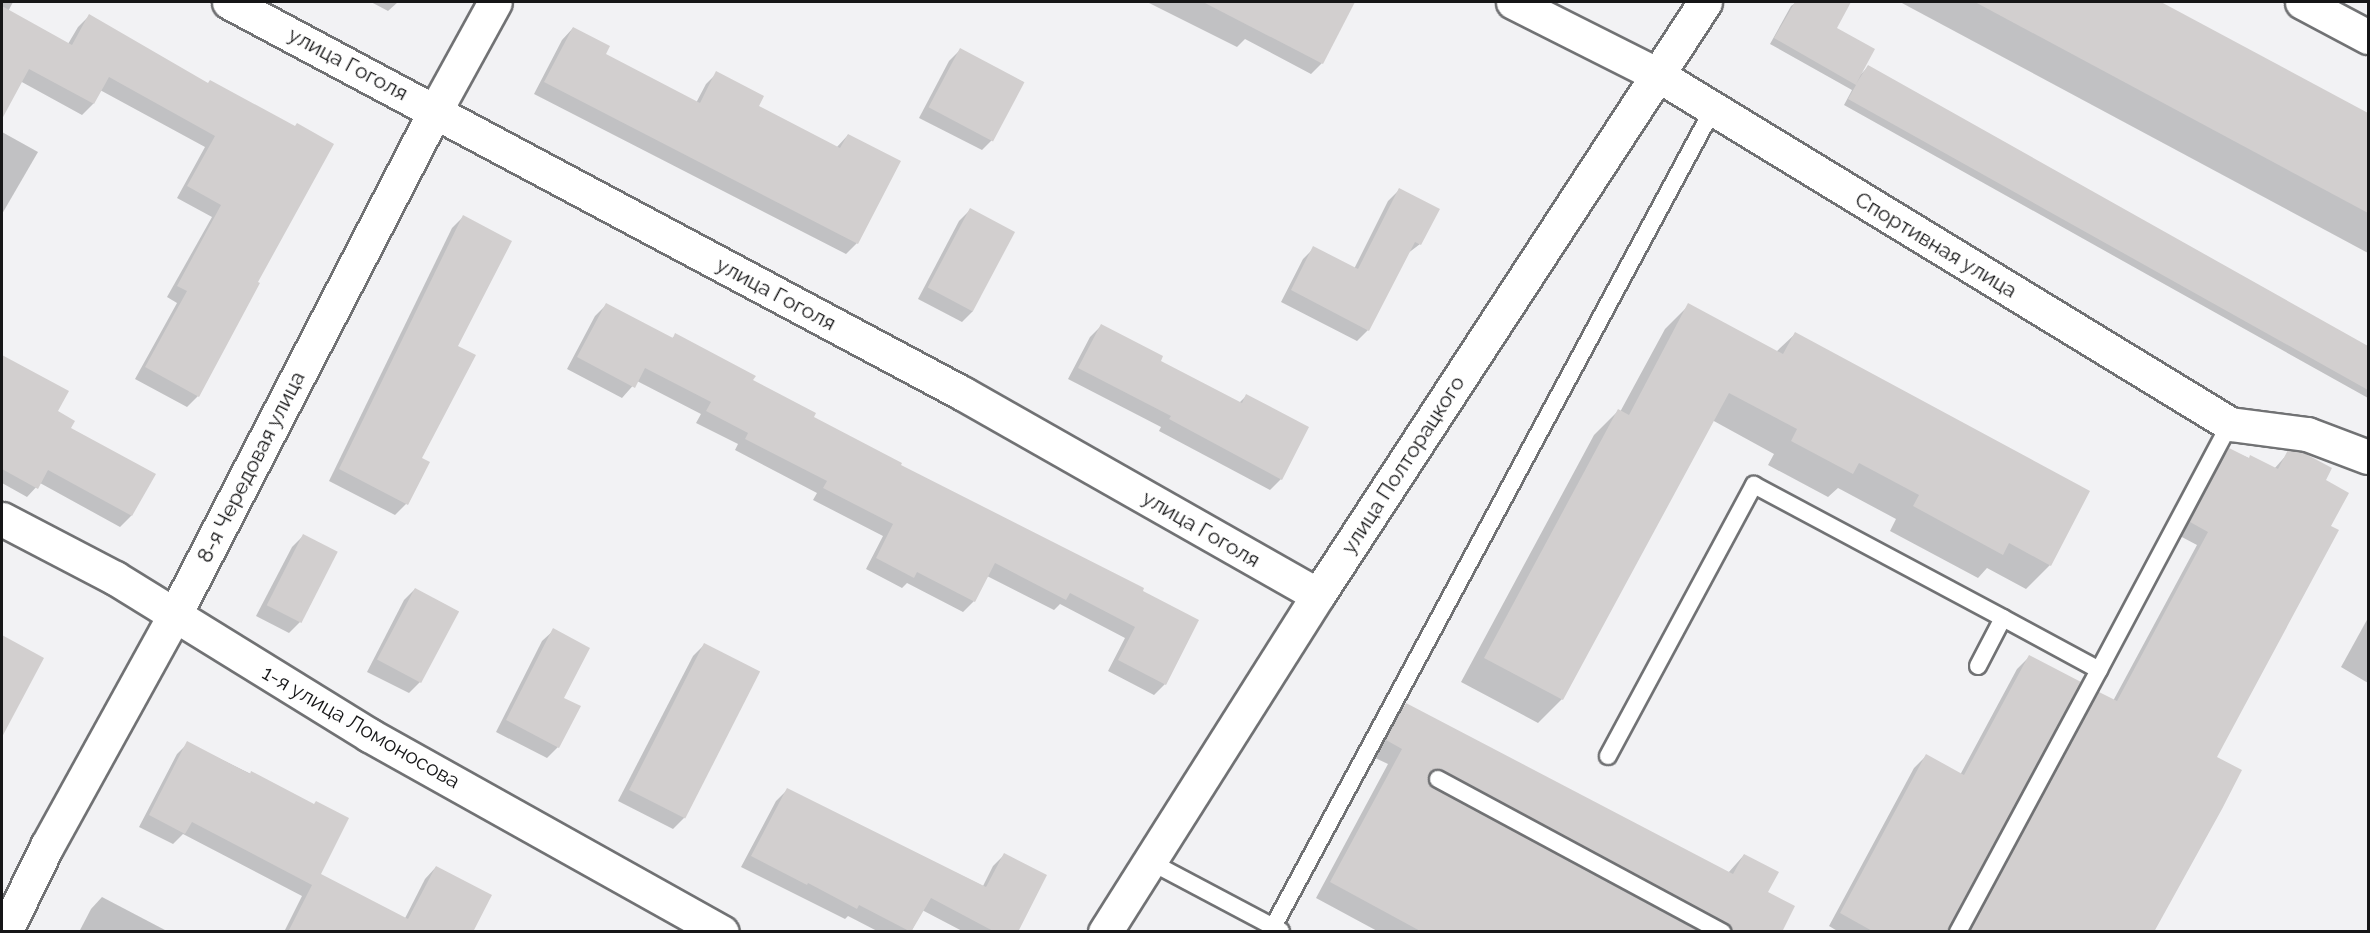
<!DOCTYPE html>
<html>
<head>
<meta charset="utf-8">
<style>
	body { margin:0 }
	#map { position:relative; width:2370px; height:933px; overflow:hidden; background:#f2f2f4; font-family:Raleway,sans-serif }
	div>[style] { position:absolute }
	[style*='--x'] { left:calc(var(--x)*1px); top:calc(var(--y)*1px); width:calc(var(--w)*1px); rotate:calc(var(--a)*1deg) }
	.shadow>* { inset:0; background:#0003 }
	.building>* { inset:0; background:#d2cfcf; transform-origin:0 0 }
	.roads { filter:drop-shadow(2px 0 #717274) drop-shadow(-2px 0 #717274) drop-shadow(0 2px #717274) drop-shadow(0 -2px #717274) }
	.lane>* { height:16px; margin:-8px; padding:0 8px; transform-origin:8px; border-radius:8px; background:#fff }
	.street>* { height:33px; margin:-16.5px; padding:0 16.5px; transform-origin:16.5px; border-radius:16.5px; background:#fff }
	.secondary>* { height:33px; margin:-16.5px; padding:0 16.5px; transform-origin:16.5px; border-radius:16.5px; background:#fff }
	span { translate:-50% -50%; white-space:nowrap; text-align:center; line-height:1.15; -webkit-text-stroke:5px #fff; paint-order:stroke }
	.street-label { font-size:21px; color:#161617 }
	.frame { position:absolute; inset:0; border:3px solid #161617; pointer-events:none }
</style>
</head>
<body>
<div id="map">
	<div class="shadow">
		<i style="clip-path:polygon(2px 2px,13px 2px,2px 23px)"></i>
		<i style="clip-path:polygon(371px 2px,398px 2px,388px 11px)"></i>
		<i style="clip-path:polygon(1147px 2px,1337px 2px,1350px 8px,1322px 63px,1311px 74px,1245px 39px,1237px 47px)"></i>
		<i style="clip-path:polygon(1797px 2px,1837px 24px,1834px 29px,1861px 74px,1868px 67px,2368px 347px,2368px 398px,1844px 105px,1852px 90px,1770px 44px,1791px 6px)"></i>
		<i style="clip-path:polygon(1900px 2px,2159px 2px,2368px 114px,2368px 253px)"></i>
		<i style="clip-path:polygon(89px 16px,208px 84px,256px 282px,198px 396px,187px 407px,135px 379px,177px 303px,167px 297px,212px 217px,177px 198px,205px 147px,100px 90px,93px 104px,82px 115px,20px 81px,2px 116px,2px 43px,9px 29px,68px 44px,78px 27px)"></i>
		<i style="clip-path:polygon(573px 28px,604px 55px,696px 103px,706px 84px,717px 73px,757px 107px,836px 148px,848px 135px,857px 243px,846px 254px,534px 94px,562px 40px)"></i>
		<i style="clip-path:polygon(960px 50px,1023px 82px,993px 139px,982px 150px,919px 118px,949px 61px)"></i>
		<i style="clip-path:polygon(2px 132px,38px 152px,2px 214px)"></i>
		<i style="clip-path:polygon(1399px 190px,1420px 244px,1407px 254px,1368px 330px,1357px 341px,1281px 302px,1303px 259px,1314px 248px,1354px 269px,1388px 201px)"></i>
		<i style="clip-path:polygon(970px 210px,973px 311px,962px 322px,918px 299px,959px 221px)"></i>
		<i style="clip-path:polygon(463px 217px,420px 459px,406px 504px,395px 515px,329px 481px,452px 228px)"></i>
		<i style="clip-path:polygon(606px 305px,671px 339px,676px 335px,812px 417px,899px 466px,1142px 588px,1165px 684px,1154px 695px,1108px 671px,1125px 638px,1060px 604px,1054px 610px,987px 576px,974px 601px,963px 612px,907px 583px,902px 588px,866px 569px,883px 536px,813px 500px,817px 493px,735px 450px,738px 444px,696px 423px,701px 414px,637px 381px,622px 398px,567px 369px,595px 316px)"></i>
		<i style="clip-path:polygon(1689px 305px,1776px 352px,1795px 334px,2050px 565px,2026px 589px,1987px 568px,1978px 578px,1890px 531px,1896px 519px,1838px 488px,1828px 497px,1768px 465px,1774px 454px,1712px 420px,1562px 699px,1538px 723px,1461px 682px,1594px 435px,1618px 411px,1620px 412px,1665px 329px)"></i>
		<i style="clip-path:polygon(1101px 326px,1159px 362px,1239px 403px,1246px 396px,1281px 479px,1270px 490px,1159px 431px,1161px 427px,1068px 379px,1090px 337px)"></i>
		<i style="clip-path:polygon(2px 356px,67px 392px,56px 412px,69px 428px,154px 474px,131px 516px,120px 527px,40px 483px,27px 497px,2px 483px)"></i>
		<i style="clip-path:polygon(2230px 450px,2274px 469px,2289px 452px,2215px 758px,2153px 932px,1964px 932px,2087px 706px,2100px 694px,2113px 701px,2197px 545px,2178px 535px,2217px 462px)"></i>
		<i style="clip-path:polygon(303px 536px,336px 553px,300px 622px,289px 633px,256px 616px,292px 547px)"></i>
		<i style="clip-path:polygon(415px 589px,457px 611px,420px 682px,409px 693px,367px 672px,404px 600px)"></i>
		<i style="clip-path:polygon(2368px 618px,2368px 683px,2341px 667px)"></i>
		<i style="clip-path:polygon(554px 630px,562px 699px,558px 747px,547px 758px,496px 732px,542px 641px)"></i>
		<i style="clip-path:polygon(2px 636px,42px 659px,2px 723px)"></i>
		<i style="clip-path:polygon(704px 645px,758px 673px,684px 818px,673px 829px,618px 801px,693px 656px)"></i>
		<i style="clip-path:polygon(2030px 656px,1946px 932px,1839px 932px,1829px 926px,1914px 768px,1926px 756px,1960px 775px,2017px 669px)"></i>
		<i style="clip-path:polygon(1406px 705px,1728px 873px,1744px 855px,1766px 892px,1780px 932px,1379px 932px,1316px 898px,1388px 764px,1371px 756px,1391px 720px)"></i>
		<i style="clip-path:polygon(188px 743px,314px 805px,319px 874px,356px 932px,284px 932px,302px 896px,183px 834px,173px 844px,139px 827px,177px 754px)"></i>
		<i style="clip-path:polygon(787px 790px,983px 886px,993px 866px,1004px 855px,1016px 932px,964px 932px,922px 910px,911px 932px,879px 932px,848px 916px,845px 919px,741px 867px,776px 801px)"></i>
		<i style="clip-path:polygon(436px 867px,471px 932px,398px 932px,425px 879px)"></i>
		<i style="clip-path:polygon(102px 897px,165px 930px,164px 932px,79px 932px,91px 909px)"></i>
	</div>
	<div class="building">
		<i style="clip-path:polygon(1203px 2px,1355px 2px,1323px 64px)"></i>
		<i style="clip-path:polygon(1795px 2px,1851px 2px,1837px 28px,1875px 49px,1856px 84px,1868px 65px,2368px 346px,2368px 390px,1848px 99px,1856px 85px,1774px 38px)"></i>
		<i style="clip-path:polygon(1975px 2px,2161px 2px,2368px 113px,2368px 213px)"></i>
		<i style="clip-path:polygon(2px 6px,72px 45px,89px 14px,208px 83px,210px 80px,295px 126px,297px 123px,334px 144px,258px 282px,260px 283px,199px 397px,145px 367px,187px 291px,177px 286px,221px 205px,187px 186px,215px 136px,109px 77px,94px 104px,29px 69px,2px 119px)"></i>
		<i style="clip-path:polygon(573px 27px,610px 46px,606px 54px,700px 103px,716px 71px,764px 96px,759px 106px,840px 148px,848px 134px,901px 161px,858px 244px,544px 82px)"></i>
		<i style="left:960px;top:48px;width:73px;height:67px;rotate:28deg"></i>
		<i style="clip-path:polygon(1399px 188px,1440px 209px,1421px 245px,1415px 242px,1369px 331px,1291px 290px,1313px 246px,1358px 269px)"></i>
		<i style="left:970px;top:208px;width:51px;height:90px;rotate:28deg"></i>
		<i style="clip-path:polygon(463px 215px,512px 241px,458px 346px,476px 355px,422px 458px,430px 462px,408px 505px,339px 469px)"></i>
		<i style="clip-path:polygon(606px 303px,673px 338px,675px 333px,756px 376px,753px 380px,816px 413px,814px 417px,902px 463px,901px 465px,1144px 588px,1143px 591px,1199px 620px,1166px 685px,1118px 660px,1135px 627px,1070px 593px,1066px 600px,995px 563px,975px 602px,917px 572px,914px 578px,876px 558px,893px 524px,823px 488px,827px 481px,745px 439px,748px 433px,706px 411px,711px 402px,645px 368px,635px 388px,577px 357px)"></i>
		<i style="clip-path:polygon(1688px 303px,1783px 354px,1795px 332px,2090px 491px,2051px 566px,2009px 543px,2003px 555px,1913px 506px,1919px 495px,1859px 463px,1853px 474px,1791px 441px,1797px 429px,1729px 393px,1563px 700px,1484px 658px,1618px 409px,1629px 415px)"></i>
		<i style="clip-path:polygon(1101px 324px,1163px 356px,1161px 361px,1242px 403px,1246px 394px,1309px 427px,1282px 480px,1169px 419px,1171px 416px,1078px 368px)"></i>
		<i style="clip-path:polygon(2px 355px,69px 391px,58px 411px,75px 421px,71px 428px,156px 474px,132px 516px,48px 470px,38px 489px,2px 469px)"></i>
		<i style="clip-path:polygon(2229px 448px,2249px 458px,2250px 455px,2278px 469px,2288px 450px,2302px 452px,2332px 468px,2326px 480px,2349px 493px,2331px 526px,2339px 530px,2217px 757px,2242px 770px,2222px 809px,2154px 932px,1970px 932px,2099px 692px,2117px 701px,2208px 532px,2190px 522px)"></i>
		<i style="left:303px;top:534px;width:39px;height:80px;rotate:27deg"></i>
		<i style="left:415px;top:588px;width:50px;height:81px;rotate:28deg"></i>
		<i style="clip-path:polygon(553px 628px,590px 648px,564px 698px,581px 706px,559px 748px,506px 720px)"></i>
		<i style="clip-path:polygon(2px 635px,44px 658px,2px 737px)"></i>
		<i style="left:704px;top:643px;width:63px;height:165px;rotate:27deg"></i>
		<i style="clip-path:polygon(2029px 655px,2081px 682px,1948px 932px,1874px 932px,1840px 913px,1926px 754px,1964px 775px)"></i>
		<i style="clip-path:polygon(1406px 703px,1733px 874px,1744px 854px,1779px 872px,1768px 892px,1795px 906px,1782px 932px,1732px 932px,1727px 923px,1438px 769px,1429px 775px,1429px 784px,1433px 788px,1699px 932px,1422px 932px,1330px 882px,1402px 749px,1386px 740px)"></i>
		<i style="clip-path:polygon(187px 741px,250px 774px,251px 771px,314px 804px,316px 801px,349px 818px,321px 874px,408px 919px,436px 866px,492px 895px,473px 932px,288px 932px,312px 885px,192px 822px,185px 834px,149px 815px)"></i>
		<i style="clip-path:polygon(787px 788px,986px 887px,1004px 853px,1047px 875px,1018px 932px,995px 932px,931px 898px,911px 932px,859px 905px,857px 909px,808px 883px,807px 885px,751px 856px)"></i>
	</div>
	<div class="roads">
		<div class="lane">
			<i style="--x:1978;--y:666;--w:54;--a:-62.5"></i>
			<i style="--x:2003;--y:618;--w:109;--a:28.4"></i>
			<i style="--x:2099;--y:670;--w:279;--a:-62"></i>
			<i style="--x:1608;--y:756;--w:308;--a:-61.7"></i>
			<i style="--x:1754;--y:485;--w:282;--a:28.1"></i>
			<i style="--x:1438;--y:779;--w:323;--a:28.3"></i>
			<i style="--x:1149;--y:861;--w:149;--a:27.9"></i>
			<i style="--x:1273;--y:927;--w:929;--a:-61.72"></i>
			<i style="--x:1958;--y:932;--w:298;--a:-61.7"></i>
		</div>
		<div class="street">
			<i style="--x:229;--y:2;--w:831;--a:28.08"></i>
			<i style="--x:962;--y:393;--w:409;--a:29.6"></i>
			<i style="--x:1513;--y:2;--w:162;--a:26.7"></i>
			<i style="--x:1658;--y:75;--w:670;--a:31.39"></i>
			<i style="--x:2230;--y:424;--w:78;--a:7.4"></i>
			<i style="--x:2307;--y:434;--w:65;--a:20.7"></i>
			<i style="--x:2302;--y:2;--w:75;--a:27.9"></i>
			<i style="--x:2;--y:519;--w:127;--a:27.6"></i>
			<i style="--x:115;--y:578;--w:299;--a:31.7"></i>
			<i style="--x:369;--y:735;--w:404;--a:29.2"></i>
			<i style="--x:5;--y:932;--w:96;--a:-64"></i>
			<i style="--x:47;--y:846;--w:263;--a:-61.1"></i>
			<i style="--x:174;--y:616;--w:568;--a:-62.67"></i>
			<i style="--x:435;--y:111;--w:124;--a:-61.2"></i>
		</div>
		<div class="secondary">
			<i style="--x:1105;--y:932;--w:399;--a:-57.7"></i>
			<i style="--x:1318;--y:595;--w:708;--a:-56.87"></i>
		</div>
	</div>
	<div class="street-label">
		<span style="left:348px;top:64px;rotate:28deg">улица Гоголя</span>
		<span style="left:1936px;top:245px;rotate:31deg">Спортивная улица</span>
		<span style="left:776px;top:294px;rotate:28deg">улица Гоголя</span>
		<span style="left:1403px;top:465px;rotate:-57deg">улица Полторацкого</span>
		<span style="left:251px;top:467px;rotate:-63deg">8-я Чередовая улица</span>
		<span style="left:1201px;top:529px;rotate:30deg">улица Гоголя</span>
		<span style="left:361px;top:727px;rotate:30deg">1-я улица Ломоносова</span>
	</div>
	<div class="frame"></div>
</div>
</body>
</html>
